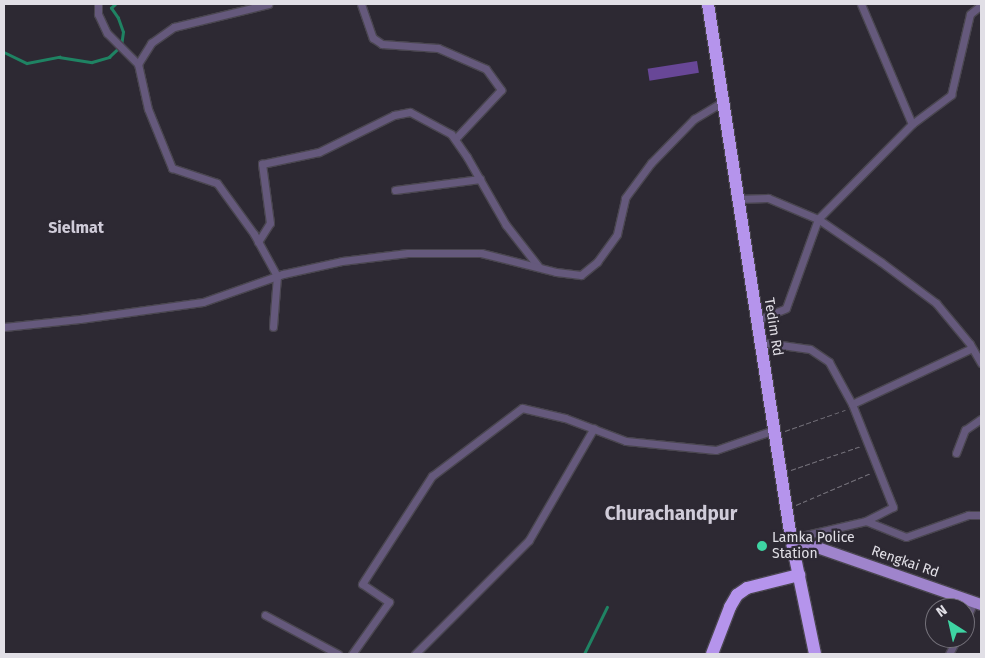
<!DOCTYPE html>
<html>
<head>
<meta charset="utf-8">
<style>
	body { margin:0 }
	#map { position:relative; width:985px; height:658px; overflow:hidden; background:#2d2933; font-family:"Fira Sans",sans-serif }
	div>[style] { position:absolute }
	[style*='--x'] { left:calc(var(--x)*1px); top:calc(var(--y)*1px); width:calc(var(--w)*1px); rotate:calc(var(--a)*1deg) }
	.stream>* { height:2.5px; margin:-1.25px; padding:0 1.25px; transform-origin:1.25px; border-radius:1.25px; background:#1f8363 }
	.building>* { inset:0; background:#684797; transform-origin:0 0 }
	.path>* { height:1px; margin-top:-0.5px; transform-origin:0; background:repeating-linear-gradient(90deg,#74717a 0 5px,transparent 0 7.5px) }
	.roads { filter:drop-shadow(1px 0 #4a4650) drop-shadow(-1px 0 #4a4650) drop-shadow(0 1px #4a4650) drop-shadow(0 -1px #4a4650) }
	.street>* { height:7px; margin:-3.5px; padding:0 3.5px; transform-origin:3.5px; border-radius:3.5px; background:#65597c }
	.primary>* { height:11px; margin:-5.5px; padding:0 5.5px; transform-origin:5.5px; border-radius:5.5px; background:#9f84cc }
	.highway>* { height:12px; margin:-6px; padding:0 6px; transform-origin:6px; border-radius:6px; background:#b594ec }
	.dots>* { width:14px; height:14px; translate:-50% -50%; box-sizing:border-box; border:2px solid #2d2933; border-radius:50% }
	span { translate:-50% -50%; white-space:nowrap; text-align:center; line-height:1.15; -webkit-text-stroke:4.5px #2d2933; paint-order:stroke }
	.street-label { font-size:14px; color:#e1dfe6 }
	.poi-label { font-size:14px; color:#e1dfe6 }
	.left { translate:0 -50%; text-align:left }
	.quarter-label { font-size:16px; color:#d0ccd9; font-weight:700 }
	.district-label { font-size:19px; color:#d0ccd9; font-weight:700 }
	.frame { position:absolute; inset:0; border:5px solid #e1dfe6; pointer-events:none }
	.north { position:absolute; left:925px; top:598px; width:50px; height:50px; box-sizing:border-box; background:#2d2933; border:1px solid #75727b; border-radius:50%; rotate:325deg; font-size:14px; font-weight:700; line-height:20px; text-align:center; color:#e1dfe6 }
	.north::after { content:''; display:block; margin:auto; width:18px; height:22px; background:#3ed4a3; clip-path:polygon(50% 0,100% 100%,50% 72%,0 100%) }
</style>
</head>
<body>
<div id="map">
	<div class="stream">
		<i style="--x:4;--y:52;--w:25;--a:26"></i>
		<i style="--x:27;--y:63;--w:33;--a:-11"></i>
		<i style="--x:59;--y:57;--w:33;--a:9"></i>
		<i style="--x:92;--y:62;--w:18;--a:-16"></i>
		<i style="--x:109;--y:57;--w:16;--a:-43"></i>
		<i style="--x:121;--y:46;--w:14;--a:-82"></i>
		<i style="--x:123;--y:32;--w:15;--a:-110"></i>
		<i style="--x:118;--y:18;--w:12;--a:-125"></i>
		<i style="--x:111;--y:8;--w:6;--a:-45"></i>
		<i style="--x:584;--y:654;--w:52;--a:-63.9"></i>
	</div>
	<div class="building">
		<i style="left:697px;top:61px;width:12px;height:50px;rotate:81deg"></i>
	</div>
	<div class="path">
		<i style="--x:785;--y:431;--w:64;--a:-19.3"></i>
		<i style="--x:791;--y:470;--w:74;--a:-18.9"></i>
		<i style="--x:796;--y:505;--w:82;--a:-23.1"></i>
	</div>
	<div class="roads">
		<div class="street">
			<i style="--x:98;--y:4;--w:10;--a:90"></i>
			<i style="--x:98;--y:14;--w:21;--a:65"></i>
			<i style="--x:107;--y:33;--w:44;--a:45"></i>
			<i style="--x:138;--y:64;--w:46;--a:77.5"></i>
			<i style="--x:148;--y:109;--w:64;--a:67.9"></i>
			<i style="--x:172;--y:168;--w:47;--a:18.4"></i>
			<i style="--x:217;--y:183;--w:63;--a:54"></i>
			<i style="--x:254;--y:234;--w:48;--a:61.3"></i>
			<i style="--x:277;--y:276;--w:51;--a:94.5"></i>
			<i style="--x:361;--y:4;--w:36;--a:71"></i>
			<i style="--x:373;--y:38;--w:11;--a:34"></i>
			<i style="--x:382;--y:44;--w:56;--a:4.1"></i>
			<i style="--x:438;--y:48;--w:52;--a:23.6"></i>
			<i style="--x:486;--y:69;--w:26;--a:54"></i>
			<i style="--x:501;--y:90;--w:67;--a:133.2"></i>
			<i style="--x:861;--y:4;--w:130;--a:67"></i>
			<i style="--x:138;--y:64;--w:25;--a:-58"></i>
			<i style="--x:151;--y:43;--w:28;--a:-35"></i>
			<i style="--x:174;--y:27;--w:97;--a:-13.7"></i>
			<i style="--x:395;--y:190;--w:86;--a:-7.4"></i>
			<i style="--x:737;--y:199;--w:31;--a:-2"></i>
			<i style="--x:768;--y:198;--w:54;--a:22.8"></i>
			<i style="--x:818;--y:219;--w:76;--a:34.3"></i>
			<i style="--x:881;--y:262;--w:69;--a:36.7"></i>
			<i style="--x:936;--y:303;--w:53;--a:50.3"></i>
			<i style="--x:970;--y:344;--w:22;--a:60"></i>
			<i style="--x:258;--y:242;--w:22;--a:-58"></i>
			<i style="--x:270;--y:223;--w:60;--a:-97.7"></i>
			<i style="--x:262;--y:164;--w:58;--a:-11.9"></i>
			<i style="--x:319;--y:152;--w:84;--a:-26.3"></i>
			<i style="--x:394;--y:115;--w:16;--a:-11"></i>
			<i style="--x:410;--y:112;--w:47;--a:28.2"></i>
			<i style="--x:451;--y:134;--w:28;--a:55"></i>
			<i style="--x:467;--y:157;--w:78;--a:60.2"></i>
			<i style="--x:506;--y:225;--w:52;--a:52"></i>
			<i style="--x:757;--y:320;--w:31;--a:-22"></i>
			<i style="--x:786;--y:308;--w:95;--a:-70.2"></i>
			<i style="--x:818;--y:219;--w:134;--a:-45.3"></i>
			<i style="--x:912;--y:124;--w:49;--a:-36.6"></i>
			<i style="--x:951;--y:95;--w:83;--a:-76.8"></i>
			<i style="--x:970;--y:14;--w:14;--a:-39"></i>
			<i style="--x:4;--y:327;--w:76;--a:-6"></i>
			<i style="--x:80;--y:319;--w:124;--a:-7.9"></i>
			<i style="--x:203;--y:302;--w:85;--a:-19.3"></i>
			<i style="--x:283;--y:274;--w:60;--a:-12.4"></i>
			<i style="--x:342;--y:261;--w:66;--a:-6.9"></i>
			<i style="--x:408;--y:253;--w:73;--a:0"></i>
			<i style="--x:481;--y:253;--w:77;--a:14.2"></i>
			<i style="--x:556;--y:272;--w:25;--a:7"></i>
			<i style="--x:581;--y:275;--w:21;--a:-39"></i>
			<i style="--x:597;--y:262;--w:34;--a:-54"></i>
			<i style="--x:617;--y:234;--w:37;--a:-77"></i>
			<i style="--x:625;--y:198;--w:44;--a:-53.4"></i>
			<i style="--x:651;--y:163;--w:62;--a:-45.7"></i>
			<i style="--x:694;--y:119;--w:33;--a:-31"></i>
			<i style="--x:760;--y:342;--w:50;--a:8"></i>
			<i style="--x:810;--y:349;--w:23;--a:34"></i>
			<i style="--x:829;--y:362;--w:48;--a:61.3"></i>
			<i style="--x:852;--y:404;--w:111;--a:68.3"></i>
			<i style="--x:893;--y:507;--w:30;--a:153"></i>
			<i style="--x:852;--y:404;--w:132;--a:-25"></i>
			<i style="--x:956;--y:453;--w:25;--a:-69"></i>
			<i style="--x:965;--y:430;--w:19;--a:-35"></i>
			<i style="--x:793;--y:538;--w:75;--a:-13.1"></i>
			<i style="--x:866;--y:521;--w:43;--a:21.8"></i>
			<i style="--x:906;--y:537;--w:66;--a:-19.5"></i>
			<i style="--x:968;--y:515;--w:13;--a:0"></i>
			<i style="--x:265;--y:615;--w:83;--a:28.1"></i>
			<i style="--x:965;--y:621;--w:21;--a:-65"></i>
			<i style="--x:352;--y:654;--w:64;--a:-54.6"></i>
			<i style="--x:389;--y:602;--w:32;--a:-146"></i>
			<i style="--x:362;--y:584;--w:129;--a:-57.1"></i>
			<i style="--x:432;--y:476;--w:113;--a:-37.1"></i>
			<i style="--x:522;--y:408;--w:44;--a:13.1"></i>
			<i style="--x:565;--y:418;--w:65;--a:20.7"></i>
			<i style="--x:626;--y:441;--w:90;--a:5.7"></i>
			<i style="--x:716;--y:450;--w:61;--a:-19"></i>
			<i style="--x:415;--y:654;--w:161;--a:-45"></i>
			<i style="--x:529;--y:540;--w:129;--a:-59.9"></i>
			<i style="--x:949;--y:654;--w:18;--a:-63"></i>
		</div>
		<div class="primary">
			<i style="--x:791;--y:538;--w:201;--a:19.2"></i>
		</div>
		<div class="highway">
			<i style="--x:708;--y:4;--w:540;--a:81.17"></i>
			<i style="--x:791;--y:538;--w:118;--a:78.3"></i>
			<i style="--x:712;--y:654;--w:50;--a:-69"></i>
			<i style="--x:730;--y:607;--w:14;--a:-60"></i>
			<i style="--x:737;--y:595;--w:12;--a:-35"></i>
			<i style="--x:747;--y:588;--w:54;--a:-14"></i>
		</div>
	</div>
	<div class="dots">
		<i style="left:762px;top:546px;background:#3ed4a3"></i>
	</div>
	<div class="street-label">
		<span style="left:773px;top:327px;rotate:81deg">Tedim Rd</span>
		<span style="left:905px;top:562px;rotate:19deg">Rengkai Rd</span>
	</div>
	<div class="poi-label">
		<span class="left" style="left:772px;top:546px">Lamka Police<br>Station</span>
	</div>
	<div class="quarter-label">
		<span style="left:76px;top:228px">Sielmat</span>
	</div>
	<div class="district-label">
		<span style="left:671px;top:514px">Churachandpur</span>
	</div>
	<div class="frame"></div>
	<div class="north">N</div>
</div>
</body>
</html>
